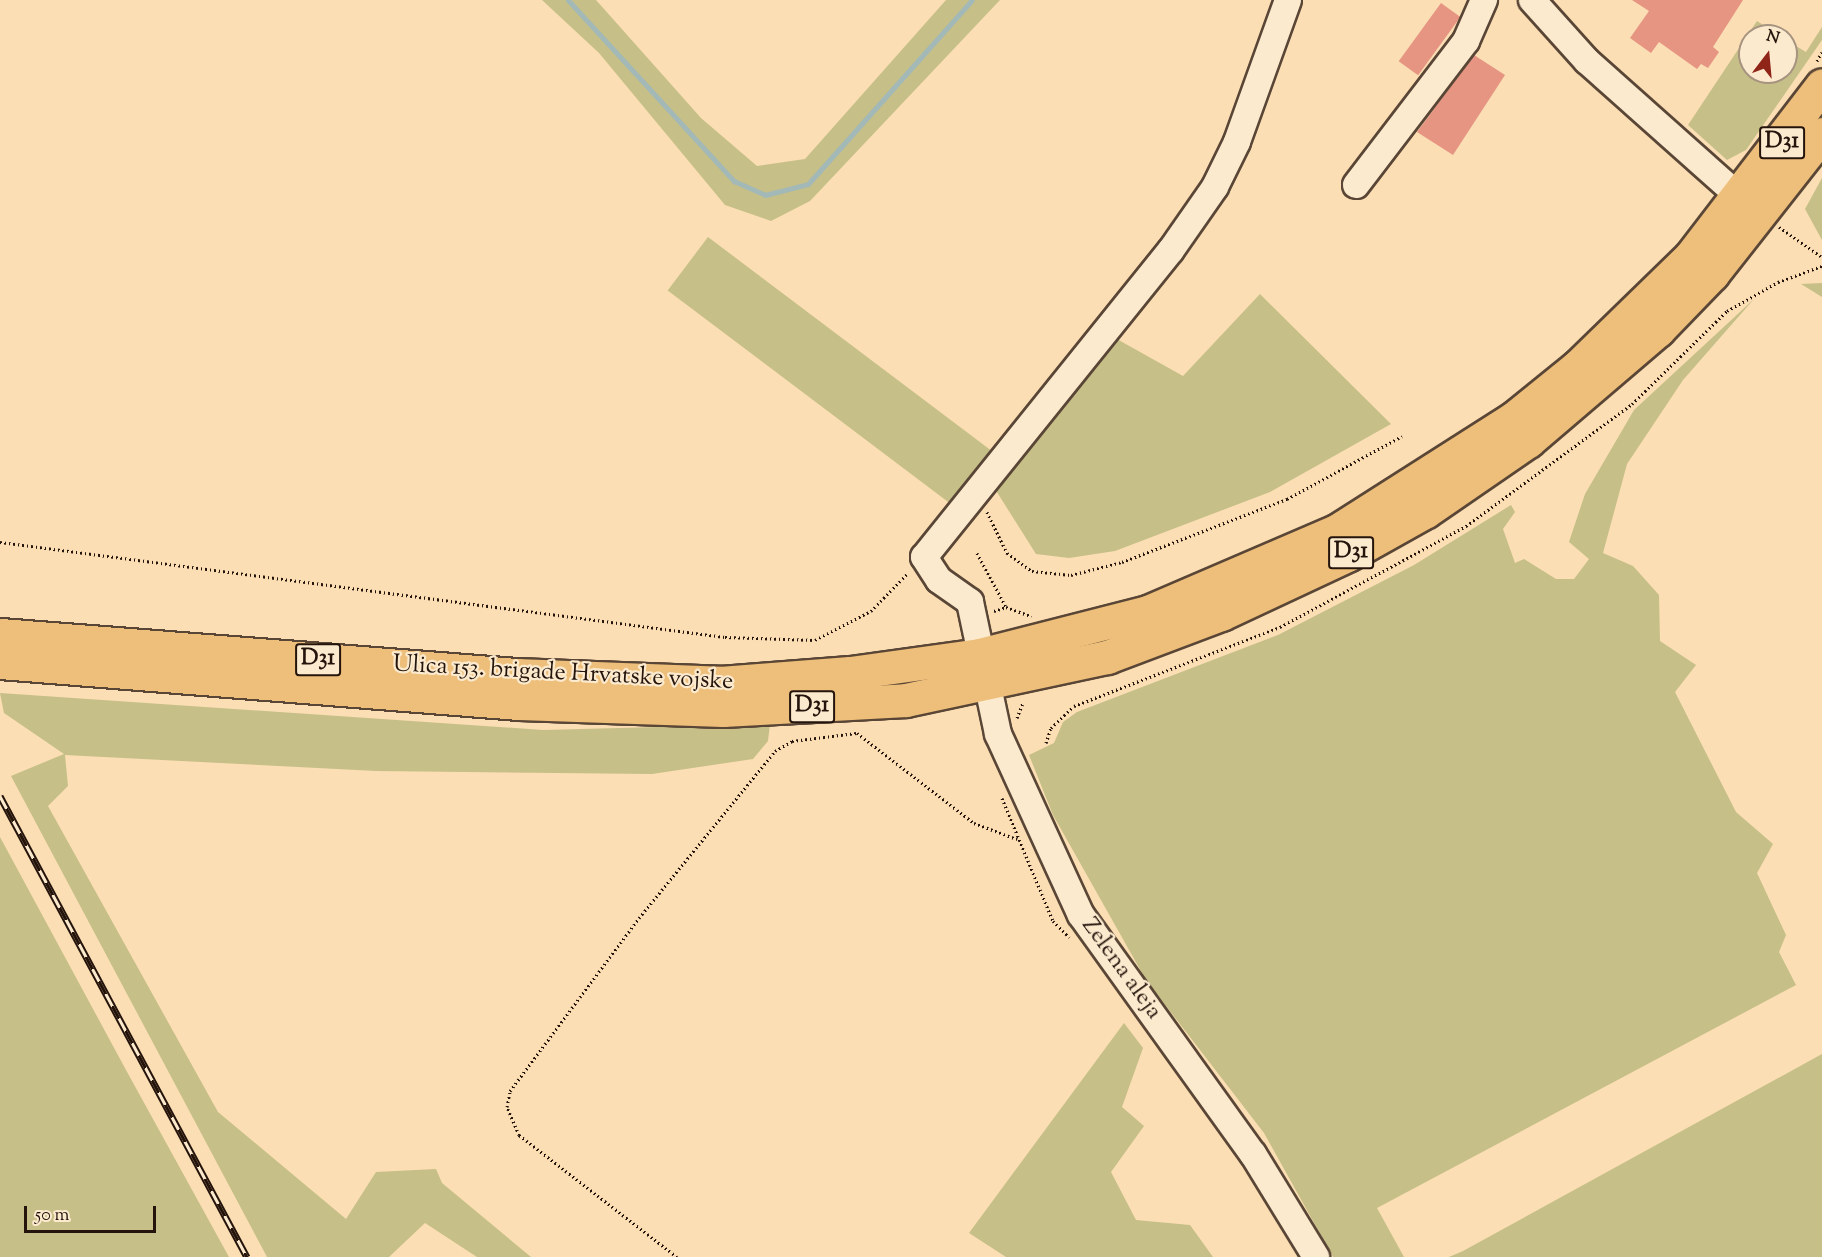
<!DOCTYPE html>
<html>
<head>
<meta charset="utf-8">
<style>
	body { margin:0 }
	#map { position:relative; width:1822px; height:1257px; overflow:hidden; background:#fbdeb3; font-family:"Sorts Mill Goudy",serif }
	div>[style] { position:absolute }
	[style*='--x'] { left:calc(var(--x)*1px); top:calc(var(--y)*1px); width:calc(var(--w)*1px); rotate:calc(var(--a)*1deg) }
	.green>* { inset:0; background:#c6bf88; transform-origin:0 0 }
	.stream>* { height:5px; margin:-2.5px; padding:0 2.5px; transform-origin:2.5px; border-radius:2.5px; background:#a3b9b8 }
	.building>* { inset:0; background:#e69583; transform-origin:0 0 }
	.path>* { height:3px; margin-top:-1.5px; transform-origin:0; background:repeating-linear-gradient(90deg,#24140c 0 1.5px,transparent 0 4.5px) }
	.roads { filter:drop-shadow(2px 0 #5a4636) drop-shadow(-2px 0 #5a4636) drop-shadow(0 2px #5a4636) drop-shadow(0 -2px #5a4636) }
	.minor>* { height:26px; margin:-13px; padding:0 13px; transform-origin:13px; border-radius:13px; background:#fceace }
	.major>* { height:33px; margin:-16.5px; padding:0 16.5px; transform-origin:16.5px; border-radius:16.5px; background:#eebf7a }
	.rail>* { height:7px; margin-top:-3.5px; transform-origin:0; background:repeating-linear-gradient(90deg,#fceace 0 14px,#24140c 0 28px); box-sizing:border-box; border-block:2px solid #24140c }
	span { translate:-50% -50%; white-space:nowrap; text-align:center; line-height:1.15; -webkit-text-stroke:4.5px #fceace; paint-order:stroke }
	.shield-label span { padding:2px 4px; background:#fceace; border:2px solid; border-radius:4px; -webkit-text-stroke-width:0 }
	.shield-label { font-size:22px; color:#24140c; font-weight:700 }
	.street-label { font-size:24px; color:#24140c }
	.north { position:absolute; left:1738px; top:24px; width:60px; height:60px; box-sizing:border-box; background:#fceace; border:2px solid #a69480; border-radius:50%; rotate:16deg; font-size:16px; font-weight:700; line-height:24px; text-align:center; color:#24140c }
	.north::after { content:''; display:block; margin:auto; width:21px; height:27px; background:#8f2418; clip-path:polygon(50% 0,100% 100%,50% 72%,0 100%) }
	.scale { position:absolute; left:24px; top:1206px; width:132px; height:27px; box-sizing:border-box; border:3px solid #24140c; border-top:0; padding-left:8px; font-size:18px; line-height:21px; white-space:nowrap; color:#24140c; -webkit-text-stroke:4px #fceace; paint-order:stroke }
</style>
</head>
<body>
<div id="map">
	<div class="green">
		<i style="clip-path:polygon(542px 0,596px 0,701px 118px,757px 166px,805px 159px,946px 0,1000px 0,810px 201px,771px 221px,725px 205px,599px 53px)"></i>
		<i style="clip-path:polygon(1757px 21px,1780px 36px,1750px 36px,1750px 72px,1786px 72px,1786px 40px,1806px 52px,1822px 27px,1822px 40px,1746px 150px,1727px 160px,1688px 125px)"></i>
		<i style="clip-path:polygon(1822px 178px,1822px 240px,1805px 209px)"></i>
		<i style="left:708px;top:237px;width:355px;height:67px;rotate:37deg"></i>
		<i style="clip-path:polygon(1822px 283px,1822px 297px,1801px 284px)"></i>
		<i style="clip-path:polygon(1260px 294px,1391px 424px,1270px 492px,1115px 551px,1069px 558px,1036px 554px,995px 489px,1115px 338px,1183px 376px)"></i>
		<i style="clip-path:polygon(1754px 299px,1683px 380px,1627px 464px,1603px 553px,1633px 566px,1659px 595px,1660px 641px,1696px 665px,1675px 692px,1736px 812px,1773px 844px,1757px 873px,1786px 935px,1779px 952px,1796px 985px,1377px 1208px,1404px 1257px,1333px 1257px,1264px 1133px,1146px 980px,1053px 815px,1029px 755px,1054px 743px,1063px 722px,1077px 712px,1278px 635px,1414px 565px,1511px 505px,1515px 512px,1503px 529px,1515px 563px,1524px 559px,1556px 579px,1574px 579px,1589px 559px,1569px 542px,1585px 494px,1634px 410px)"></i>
		<i style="clip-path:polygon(0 693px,543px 730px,770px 724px,768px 741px,753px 759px,652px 774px,376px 771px,65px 755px,68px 786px,48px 806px,218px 1112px,346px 1219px,376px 1172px,436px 1169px,442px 1183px,531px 1257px,477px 1257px,425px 1223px,389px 1257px,267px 1257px,11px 776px,64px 754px,4px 713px)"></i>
		<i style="clip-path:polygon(0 837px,126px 1070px,229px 1257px,0 1257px)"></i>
		<i style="clip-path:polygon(1124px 1023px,1143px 1048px,1122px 1107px,1144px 1126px,1111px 1172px,1136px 1220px,1190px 1225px,1213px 1257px,1006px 1257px,969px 1233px)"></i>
		<i style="clip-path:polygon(1822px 1054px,1822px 1257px,1449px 1257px,1463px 1251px)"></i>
	</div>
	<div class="stream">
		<i style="--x:568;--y:0;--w:246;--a:47.5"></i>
		<i style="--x:734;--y:181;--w:34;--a:24"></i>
		<i style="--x:765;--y:195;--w:44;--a:-14.3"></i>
		<i style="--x:808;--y:184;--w:246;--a:-48.3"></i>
	</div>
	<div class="building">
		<i style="clip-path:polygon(1632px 0,1743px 0,1713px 47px,1719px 52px,1708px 68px,1701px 64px,1697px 69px,1659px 42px,1651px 53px,1630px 38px,1649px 11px)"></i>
		<i style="left:1441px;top:3px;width:24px;height:72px;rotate:36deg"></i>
		<i style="clip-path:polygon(1474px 55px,1505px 75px,1453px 155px,1417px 132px)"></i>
	</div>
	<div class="path">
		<i style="--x:1817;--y:61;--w:10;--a:-61"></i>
		<i style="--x:1779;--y:227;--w:52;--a:34.9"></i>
		<i style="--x:987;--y:512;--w:46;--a:64"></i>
		<i style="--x:1007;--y:553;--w:31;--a:36"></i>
		<i style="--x:1032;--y:571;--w:39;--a:6"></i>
		<i style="--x:1071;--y:575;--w:53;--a:-14.3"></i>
		<i style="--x:1122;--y:562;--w:177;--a:-20.9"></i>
		<i style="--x:1287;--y:499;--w:131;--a:-28.7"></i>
		<i style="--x:0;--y:542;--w:731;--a:7.47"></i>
		<i style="--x:725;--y:637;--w:90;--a:1.9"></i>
		<i style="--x:815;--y:640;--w:63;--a:-27.4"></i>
		<i style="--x:871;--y:611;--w:53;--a:-45.8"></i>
		<i style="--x:977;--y:553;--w:61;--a:61.8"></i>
		<i style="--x:1006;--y:607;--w:27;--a:20"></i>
		<i style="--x:994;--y:611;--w:13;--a:-18"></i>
		<i style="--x:1017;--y:718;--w:17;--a:-69"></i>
		<i style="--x:1046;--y:743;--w:16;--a:-72"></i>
		<i style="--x:1051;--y:728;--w:32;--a:-44"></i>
		<i style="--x:1074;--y:706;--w:221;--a:-21"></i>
		<i style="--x:1280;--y:627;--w:212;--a:-28.5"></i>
		<i style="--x:1466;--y:526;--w:206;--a:-36.3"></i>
		<i style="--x:1632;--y:404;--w:133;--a:-44.4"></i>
		<i style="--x:1727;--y:311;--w:59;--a:-29.6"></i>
		<i style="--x:1778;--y:282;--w:47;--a:-20"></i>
		<i style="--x:1002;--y:798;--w:133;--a:67.5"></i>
		<i style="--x:1053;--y:921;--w:23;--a:45"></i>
		<i style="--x:677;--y:1257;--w:200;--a:-142.3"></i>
		<i style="--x:519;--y:1135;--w:30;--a:-113"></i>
		<i style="--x:507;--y:1107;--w:16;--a:-79"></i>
		<i style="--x:510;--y:1091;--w:216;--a:-53.3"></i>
		<i style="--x:639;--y:918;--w:215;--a:-50.8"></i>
		<i style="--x:775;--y:751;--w:20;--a:-30"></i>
		<i style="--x:792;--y:741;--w:65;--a:-7"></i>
		<i style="--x:857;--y:733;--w:148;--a:37.6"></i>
		<i style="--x:974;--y:823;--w:46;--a:20.4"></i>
	</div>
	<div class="roads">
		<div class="minor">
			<i style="--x:1288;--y:0;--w:151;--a:109.8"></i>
			<i style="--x:1237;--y:142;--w:50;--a:116.1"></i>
			<i style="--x:1215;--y:187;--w:77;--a:124.9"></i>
			<i style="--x:1171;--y:250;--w:394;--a:128.8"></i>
			<i style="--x:924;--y:557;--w:27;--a:57"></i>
			<i style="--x:939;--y:580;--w:38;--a:35"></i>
			<i style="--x:970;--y:602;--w:135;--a:78"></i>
			<i style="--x:998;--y:734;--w:199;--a:65.4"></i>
			<i style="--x:1081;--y:915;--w:294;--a:54.3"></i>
			<i style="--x:1253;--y:1154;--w:121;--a:58.5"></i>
			<i style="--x:1532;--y:0;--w:82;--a:48"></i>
			<i style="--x:1587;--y:61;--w:218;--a:41.7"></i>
			<i style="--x:1356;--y:185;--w:181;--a:-52.6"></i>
			<i style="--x:1466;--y:41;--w:45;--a:-66.3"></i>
		</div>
		<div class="major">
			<i style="--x:0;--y:635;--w:518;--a:4.43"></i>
			<i style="--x:516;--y:675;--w:204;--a:2.2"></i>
			<i style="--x:720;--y:683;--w:130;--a:-4.4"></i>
			<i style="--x:850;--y:673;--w:131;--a:-7.9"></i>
			<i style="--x:980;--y:655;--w:173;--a:-14.4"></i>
			<i style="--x:1148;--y:612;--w:207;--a:-23.3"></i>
			<i style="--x:1338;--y:530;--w:209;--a:-32.5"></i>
			<i style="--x:1514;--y:418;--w:81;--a:-39"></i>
			<i style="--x:1577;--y:367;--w:159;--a:-44.2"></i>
			<i style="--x:1691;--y:256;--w:215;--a:-52.5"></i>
			<i style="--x:0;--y:662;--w:521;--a:4.52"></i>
			<i style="--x:519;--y:703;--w:204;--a:2"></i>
			<i style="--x:723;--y:710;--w:183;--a:-3.1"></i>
			<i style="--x:906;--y:700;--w:206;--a:-12.1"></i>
			<i style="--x:1107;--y:657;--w:122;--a:-20.7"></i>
			<i style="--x:1221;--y:614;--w:141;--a:-25.1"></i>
			<i style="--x:1349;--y:554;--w:88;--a:-29.2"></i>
			<i style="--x:1426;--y:511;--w:124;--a:-34.5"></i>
			<i style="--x:1528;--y:441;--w:171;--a:-40.5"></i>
			<i style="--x:1658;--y:330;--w:78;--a:-46"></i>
			<i style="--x:1712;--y:274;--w:178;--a:-51.8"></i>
		</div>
	</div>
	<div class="rail">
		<i style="--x:0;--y:796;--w:523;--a:61.82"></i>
	</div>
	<div class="shield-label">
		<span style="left:1782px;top:143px">D31</span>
		<span style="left:1351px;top:553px">D31</span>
		<span style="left:318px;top:660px">D31</span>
		<span style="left:812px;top:707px">D31</span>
	</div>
	<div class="street-label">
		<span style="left:563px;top:674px;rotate:3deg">Ulica 153. brigade Hrvatske vojske</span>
		<span style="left:1121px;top:969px;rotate:54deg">Zelena aleja</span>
	</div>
	<div class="north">N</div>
	<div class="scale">50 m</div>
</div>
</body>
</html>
